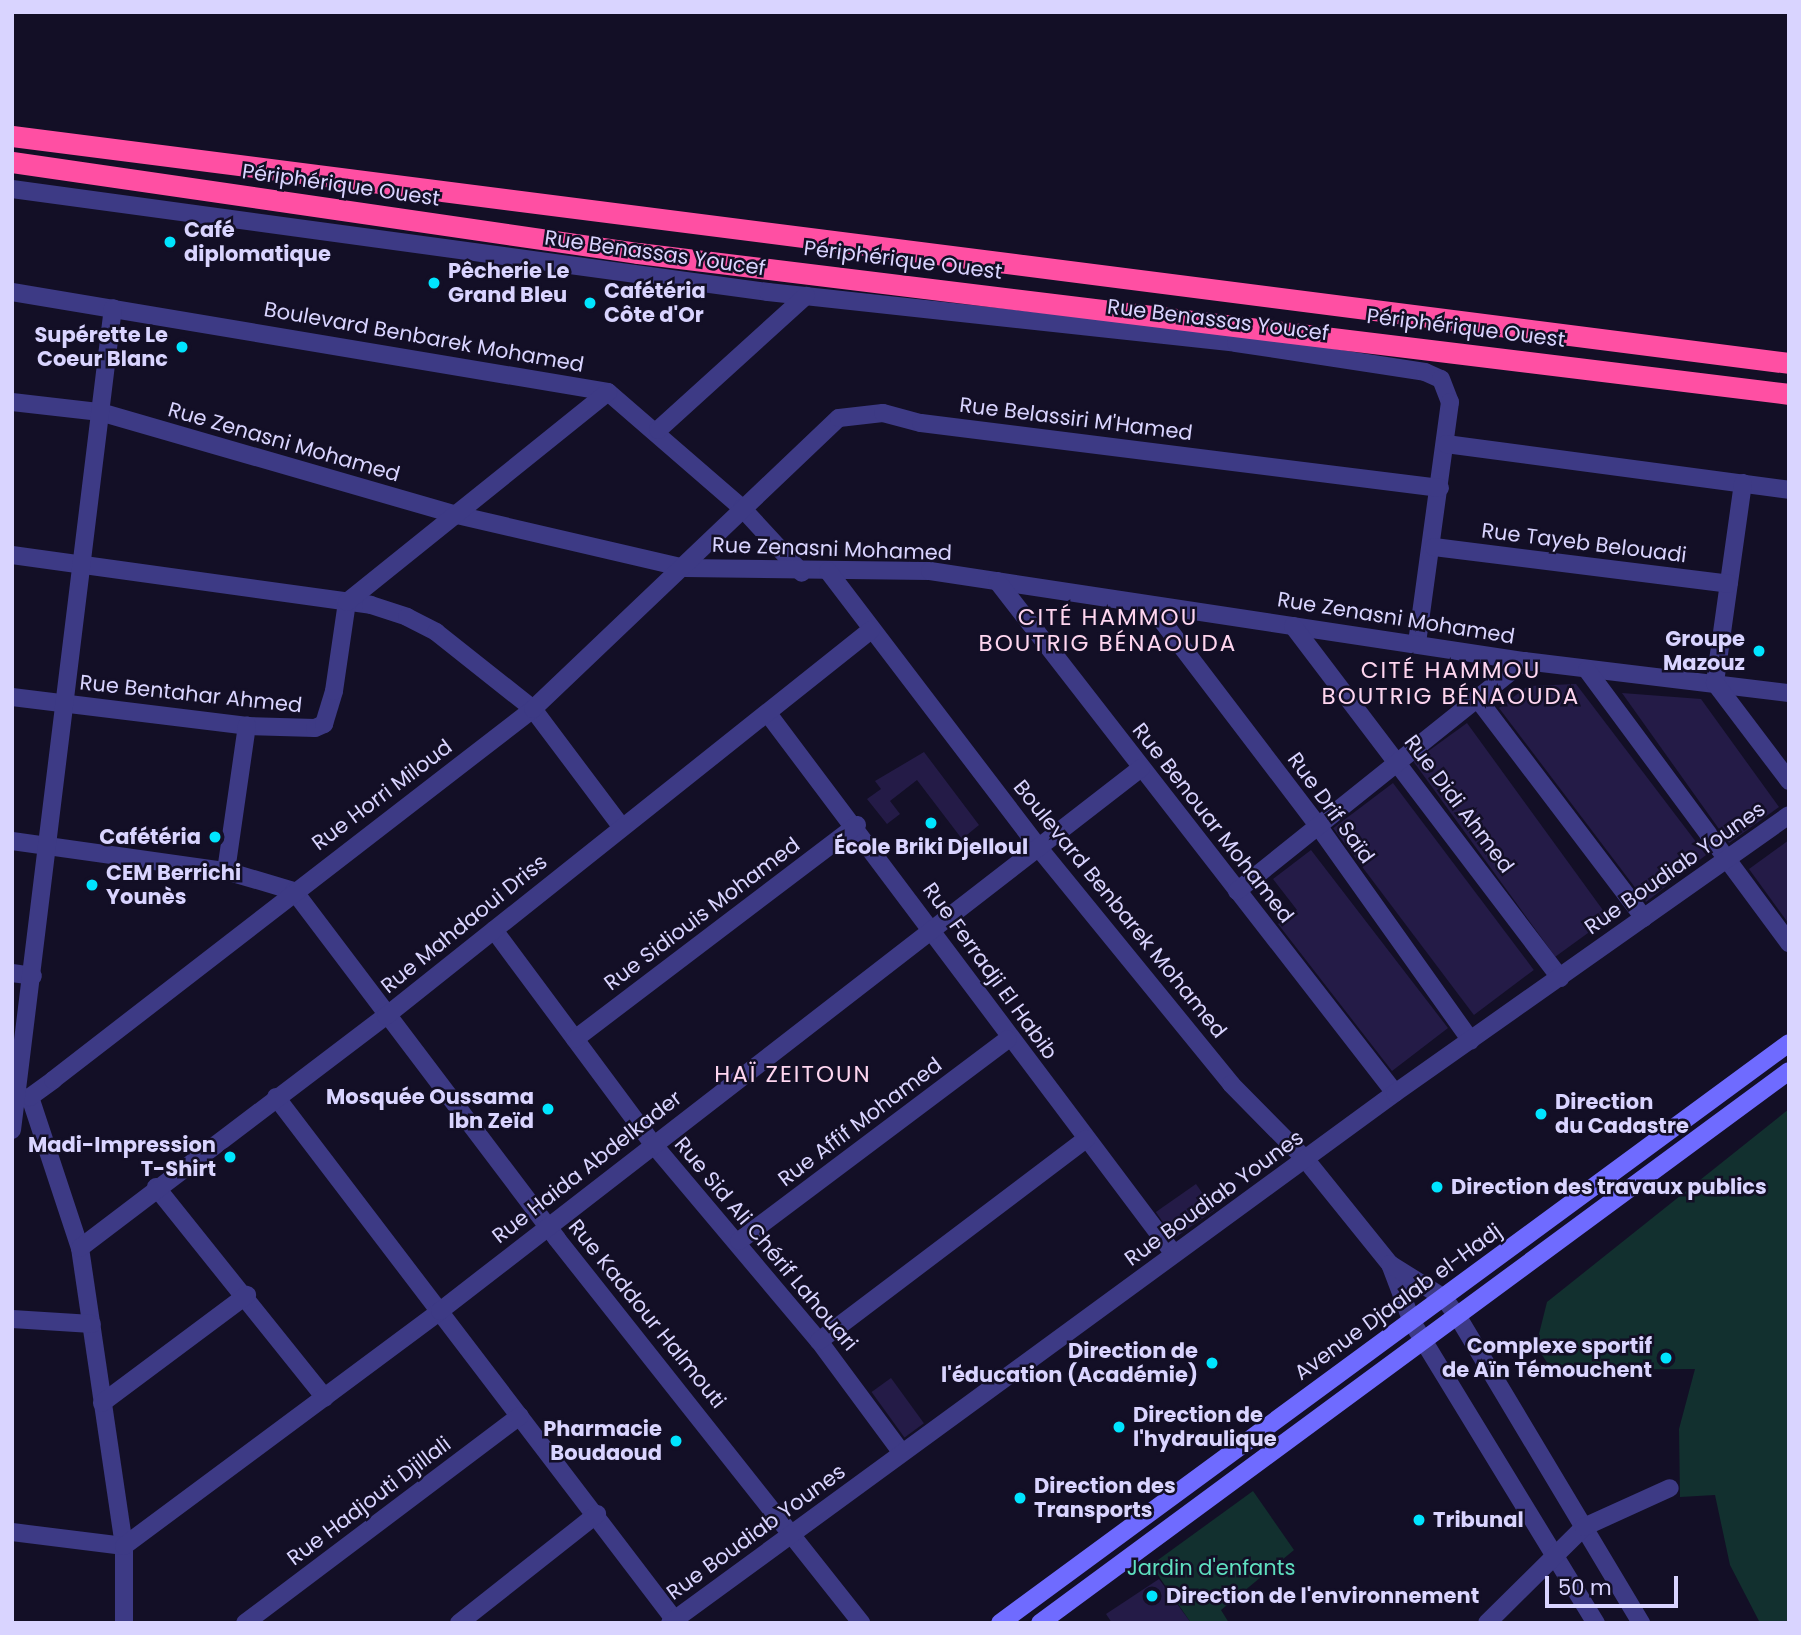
<!DOCTYPE html>
<html>
<head>
<meta charset="utf-8">
<style>
	body { margin:0 }
	#map { position:relative; width:1801px; height:1635px; overflow:hidden; background:#130f26; font-family:Poppins,sans-serif }
	div>[style] { position:absolute }
	[style*='--x'] { left:calc(var(--x)*1px); top:calc(var(--y)*1px); width:calc(var(--w)*1px); rotate:calc(var(--a)*1deg) }
	.green>* { inset:0; background:#12302f }
	.building>* { inset:0; background:#241b47; transform-origin:0 0 }
	.street>* { height:18px; margin:-9px; padding:0 9px; transform-origin:9px; border-radius:9px; background:#3d3a85 }
	.secondary>* { height:18px; margin:-9px; padding:0 9px; transform-origin:9px; border-radius:9px; background:#6f6bff }
	.highway>* { height:21px; margin:-10.5px; padding:0 10.5px; transform-origin:10.5px; border-radius:10.5px; background:#ff4fa3 }
	.dots>* { width:19px; height:19px; translate:-50% -50%; box-sizing:border-box; border:4px solid #130f26; border-radius:50% }
	span { translate:-50% -50%; white-space:nowrap; text-align:center; line-height:1.15; -webkit-text-stroke:5px #130f26; paint-order:stroke }
	.street-label { font-size:21px; color:#d9d4ff }
	.poi-label { font-size:21px; color:#d9d4ff; font-weight:700 }
	.left { translate:0 -50%; text-align:left }
	.right { translate:-100% -50%; text-align:right }
	.park-label { font-size:21px; color:#5fe0c0 }
	.neighbourhood-label { font-size:23px; color:#ffd6f0; letter-spacing:2px }
	.frame { position:absolute; inset:0; border:14px solid #d9d4ff; pointer-events:none }
	.scale { position:absolute; left:1545px; top:1576px; width:133px; height:32px; box-sizing:border-box; border:4px solid #d9d4ff; border-top:0; padding-left:9px; font-size:21px; line-height:24px; white-space:nowrap; color:#d9d4ff; -webkit-text-stroke:5px #130f26; paint-order:stroke }
</style>
</head>
<body>
<div id="map">
	<div class="green">
		<i style="clip-path:polygon(1789px 1109px,1789px 1623px,1760px 1623px,1730px 1565px,1715px 1495px,1680px 1497px,1679px 1429px,1695px 1369px,1552px 1370px,1536px 1346px,1547px 1302px)"></i>
		<i style="clip-path:polygon(1253px 1491px,1294px 1550px,1221px 1610px,1229px 1623px,1191px 1623px,1151px 1565px)"></i>
	</div>
	<div class="building">
		<i style="clip-path:polygon(1576px 684px,1706px 855px,1646px 902px,1499px 708px,1528px 686px)"></i>
		<i style="clip-path:polygon(1622px 693px,1701px 699px,1779px 807px,1729px 843px)"></i>
		<i style="left:1467px;top:723px;width:241px;height:66px;rotate:54deg"></i>
		<i style="clip-path:polygon(924px 752px,979px 825px,962px 839px,917px 780px,890px 801px,900px 814px,887px 824px,867px 799px,881px 789px,875px 781px)"></i>
		<i style="left:1393px;top:783px;width:234px;height:75px;rotate:53deg"></i>
		<i style="clip-path:polygon(1789px 840px,1789px 924px,1749px 869px)"></i>
		<i style="clip-path:polygon(1311px 850px,1448px 1028px,1392px 1071px,1278px 924px,1297px 910px,1273px 879px)"></i>
		<i style="left:1196px;top:1184px;width:32px;height:49px;rotate:55deg"></i>
		<i style="left:891px;top:1378px;width:56px;height:24px;rotate:54deg"></i>
		<i style="clip-path:polygon(1159px 1579px,1191px 1623px,1112px 1623px,1106px 1614px)"></i>
	</div>
	<div class="street">
		<i style="--x:12;--y:189;--w:763;--a:7.76"></i>
		<i style="--x:768;--y:292;--w:471;--a:6.2"></i>
		<i style="--x:1236;--y:343;--w:191;--a:8.7"></i>
		<i style="--x:1425;--y:372;--w:17;--a:24"></i>
		<i style="--x:1441;--y:379;--w:25;--a:69"></i>
		<i style="--x:1450;--y:402;--w:244;--a:97.8"></i>
		<i style="--x:12;--y:292;--w:604;--a:9.52"></i>
		<i style="--x:608;--y:392;--w:177;--a:40.9"></i>
		<i style="--x:742;--y:508;--w:88;--a:47.3"></i>
		<i style="--x:12;--y:402;--w:89;--a:6.5"></i>
		<i style="--x:100;--y:412;--w:372;--a:16.1"></i>
		<i style="--x:457;--y:515;--w:234;--a:13.1"></i>
		<i style="--x:685;--y:568;--w:245;--a:0.7"></i>
		<i style="--x:930;--y:571;--w:601;--a:8.62"></i>
		<i style="--x:1524;--y:661;--w:267;--a:6.9"></i>
		<i style="--x:658;--y:430;--w:200;--a:-42.2"></i>
		<i style="--x:1446;--y:444;--w:346;--a:7.6"></i>
		<i style="--x:1743;--y:483;--w:202;--a:98"></i>
		<i style="--x:1715;--y:683;--w:123;--a:52.9"></i>
		<i style="--x:1434;--y:547;--w:297;--a:7.1"></i>
		<i style="--x:12;--y:555;--w:362;--a:7.9"></i>
		<i style="--x:371;--y:605;--w:38;--a:18"></i>
		<i style="--x:407;--y:617;--w:33;--a:27"></i>
		<i style="--x:436;--y:632;--w:124;--a:38.4"></i>
		<i style="--x:533;--y:709;--w:146;--a:53.1"></i>
		<i style="--x:828;--y:571;--w:347;--a:52.7"></i>
		<i style="--x:1038;--y:847;--w:306;--a:50.8"></i>
		<i style="--x:1231;--y:1084;--w:107;--a:45.4"></i>
		<i style="--x:1306;--y:1160;--w:134;--a:51.1"></i>
		<i style="--x:1390;--y:1264;--w:62;--a:69.2"></i>
		<i style="--x:1412;--y:1322;--w:353;--a:58.6"></i>
		<i style="--x:997;--y:581;--w:648;--a:52.14"></i>
		<i style="--x:1150;--y:605;--w:279;--a:52.7"></i>
		<i style="--x:1319;--y:827;--w:262;--a:54.6"></i>
		<i style="--x:1293;--y:626;--w:442;--a:52.8"></i>
		<i style="--x:1587;--y:670;--w:340;--a:53.5"></i>
		<i style="--x:12;--y:697;--w:237;--a:7"></i>
		<i style="--x:247;--y:726;--w:68;--a:1.7"></i>
		<i style="--x:315;--y:728;--w:10;--a:-24"></i>
		<i style="--x:324;--y:724;--w:34;--a:-73"></i>
		<i style="--x:334;--y:691;--w:90;--a:-81.7"></i>
		<i style="--x:347;--y:602;--w:335;--a:-38.8"></i>
		<i style="--x:1477;--y:698;--w:276;--a:52.8"></i>
		<i style="--x:769;--y:715;--w:674;--a:53.08"></i>
		<i style="--x:12;--y:841;--w:216;--a:8"></i>
		<i style="--x:226;--y:871;--w:71;--a:16.4"></i>
		<i style="--x:294;--y:891;--w:436;--a:52.9"></i>
		<i style="--x:557;--y:1239;--w:490;--a:51.6"></i>
		<i style="--x:226;--y:871;--w:147;--a:-81.8"></i>
		<i style="--x:1237;--y:891;--w:368;--a:-38.7"></i>
		<i style="--x:494;--y:930;--w:267;--a:53.4"></i>
		<i style="--x:653;--y:1144;--w:258;--a:49.9"></i>
		<i style="--x:819;--y:1341;--w:138;--a:53.5"></i>
		<i style="--x:12;--y:973;--w:21;--a:8"></i>
		<i style="--x:575;--y:1039;--w:354;--a:-37.2"></i>
		<i style="--x:30;--y:1097;--w:159;--a:71.7"></i>
		<i style="--x:80;--y:1248;--w:301;--a:81.6"></i>
		<i style="--x:124;--y:1546;--w:77;--a:90"></i>
		<i style="--x:276;--y:1097;--w:656;--a:52.68"></i>
		<i style="--x:12;--y:1100;--w:18;--a:-9"></i>
		<i style="--x:30;--y:1097;--w:29;--a:-36"></i>
		<i style="--x:53;--y:1080;--w:607;--a:-37.7"></i>
		<i style="--x:533;--y:709;--w:422;--a:-43.6"></i>
		<i style="--x:839;--y:418;--w:44;--a:-6.5"></i>
		<i style="--x:883;--y:413;--w:39;--a:15"></i>
		<i style="--x:921;--y:423;--w:523;--a:7.14"></i>
		<i style="--x:12;--y:1130;--w:828;--a:-83"></i>
		<i style="--x:156;--y:1187;--w:270;--a:51.3"></i>
		<i style="--x:739;--y:1241;--w:336;--a:-36.9"></i>
		<i style="--x:80;--y:1248;--w:384;--a:-37.2"></i>
		<i style="--x:386;--y:1016;--w:620;--a:-38.52"></i>
		<i style="--x:1390;--y:1264;--w:64;--a:32.2"></i>
		<i style="--x:1444;--y:1298;--w:24;--a:54"></i>
		<i style="--x:1458;--y:1317;--w:357;--a:59.1"></i>
		<i style="--x:12;--y:1319;--w:80;--a:3.6"></i>
		<i style="--x:819;--y:1341;--w:335;--a:-37.1"></i>
		<i style="--x:102;--y:1403;--w:181;--a:-36.7"></i>
		<i style="--x:12;--y:1532;--w:113;--a:7.1"></i>
		<i style="--x:124;--y:1546;--w:394;--a:-36.6"></i>
		<i style="--x:440;--y:1311;--w:887;--a:-37.76"></i>
		<i style="--x:245;--y:1623;--w:344;--a:-37"></i>
		<i style="--x:459;--y:1623;--w:176;--a:-38.3"></i>
		<i style="--x:670;--y:1623;--w:898;--a:-36.17"></i>
		<i style="--x:1395;--y:1093;--w:482;--a:-35.2"></i>
		<i style="--x:1487;--y:1623;--w:136;--a:-44.7"></i>
		<i style="--x:1584;--y:1527;--w:94;--a:-24.4"></i>
	</div>
	<div class="secondary">
		<i style="--x:1000;--y:1623;--w:979;--a:-36.32"></i>
		<i style="--x:1040;--y:1623;--w:930;--a:-36.39"></i>
	</div>
	<div class="highway">
		<i style="--x:12;--y:136;--w:1791;--a:7.28"></i>
		<i style="--x:12;--y:162;--w:633;--a:8.27"></i>
		<i style="--x:638;--y:253;--w:1160;--a:6.98"></i>
	</div>
	<div class="dots">
		<i style="left:170px;top:242px;background:#00e5ff"></i>
		<i style="left:434px;top:283px;background:#00e5ff"></i>
		<i style="left:590px;top:303px;background:#00e5ff"></i>
		<i style="left:182px;top:347px;background:#00e5ff"></i>
		<i style="left:1759px;top:651px;background:#00e5ff"></i>
		<i style="left:931px;top:823px;background:#00e5ff"></i>
		<i style="left:215px;top:837px;background:#00e5ff"></i>
		<i style="left:92px;top:885px;background:#00e5ff"></i>
		<i style="left:548px;top:1109px;background:#00e5ff"></i>
		<i style="left:1541px;top:1114px;background:#00e5ff"></i>
		<i style="left:230px;top:1157px;background:#00e5ff"></i>
		<i style="left:1437px;top:1187px;background:#00e5ff"></i>
		<i style="left:1666px;top:1358px;background:#00e5ff"></i>
		<i style="left:1212px;top:1363px;background:#00e5ff"></i>
		<i style="left:1119px;top:1427px;background:#00e5ff"></i>
		<i style="left:676px;top:1441px;background:#00e5ff"></i>
		<i style="left:1020px;top:1498px;background:#00e5ff"></i>
		<i style="left:1419px;top:1520px;background:#00e5ff"></i>
		<i style="left:1152px;top:1596px;background:#00e5ff"></i>
	</div>
	<div class="street-label">
		<span style="left:341px;top:185px;rotate:8deg">Périphérique Ouest</span>
		<span style="left:655px;top:253px;rotate:8deg">Rue Benassas Youcef</span>
		<span style="left:903px;top:260px;rotate:7deg">Périphérique Ouest</span>
		<span style="left:1218px;top:320px;rotate:7deg">Rue Benassas Youcef</span>
		<span style="left:1466px;top:328px;rotate:7deg">Périphérique Ouest</span>
		<span style="left:424px;top:337px;rotate:10deg">Boulevard Benbarek Mohamed</span>
		<span style="left:1076px;top:419px;rotate:7deg">Rue Belassiri M'Hamed</span>
		<span style="left:284px;top:442px;rotate:16deg">Rue Zenasni Mohamed</span>
		<span style="left:1584px;top:543px;rotate:7deg">Rue Tayeb Belouadi</span>
		<span style="left:832px;top:549px;rotate:2deg">Rue Zenasni Mohamed</span>
		<span style="left:1396px;top:618px;rotate:9deg">Rue Zenasni Mohamed</span>
		<span style="left:191px;top:694px;rotate:6deg">Rue Bentahar Ahmed</span>
		<span style="left:382px;top:795px;rotate:-37deg">Rue Horri Miloud</span>
		<span style="left:1459px;top:804px;rotate:53deg">Rue Didi Ahmed</span>
		<span style="left:1331px;top:808px;rotate:54deg">Rue Drif Saïd</span>
		<span style="left:1213px;top:823px;rotate:52deg">Rue Benouar Mohamed</span>
		<span style="left:1675px;top:868px;rotate:-35deg">Rue Boudiab Younes</span>
		<span style="left:1120px;top:909px;rotate:51deg">Boulevard Benbarek Mohamed</span>
		<span style="left:702px;top:914px;rotate:-37deg">Rue Sidiouis Mohamed</span>
		<span style="left:464px;top:924px;rotate:-39deg">Rue Mahdaoui Driss</span>
		<span style="left:990px;top:971px;rotate:54deg">Rue Ferradji El Habib</span>
		<span style="left:860px;top:1122px;rotate:-37deg">Rue Affif Mohamed</span>
		<span style="left:587px;top:1167px;rotate:-38deg">Rue Haida Abdelkader</span>
		<span style="left:1214px;top:1198px;rotate:-36deg">Rue Boudiab Younes</span>
		<span style="left:766px;top:1244px;rotate:50deg">Rue Sid Ali Chérif Lahouari</span>
		<span style="left:1398px;top:1302px;rotate:-36deg">Avenue Djaalab el-Hadj</span>
		<span style="left:647px;top:1314px;rotate:51deg">Rue Kaddour Halmouti</span>
		<span style="left:369px;top:1501px;rotate:-37deg">Rue Hadjouti Djillali</span>
		<span style="left:756px;top:1532px;rotate:-36deg">Rue Boudiab Younes</span>
	</div>
	<div class="poi-label">
		<span class="left" style="left:184px;top:242px">Café<br>diplomatique</span>
		<span class="left" style="left:448px;top:283px">Pêcherie Le<br>Grand Bleu</span>
		<span class="left" style="left:604px;top:303px">Cafétéria<br>Côte d'Or</span>
		<span class="right" style="left:168px;top:347px">Supérette Le<br>Coeur Blanc</span>
		<span class="right" style="left:1745px;top:651px">Groupe<br>Mazouz</span>
		<span class="right" style="left:201px;top:837px">Cafétéria</span>
		<span style="left:931px;top:847px">École Briki Djelloul</span>
		<span class="left" style="left:106px;top:885px">CEM Berrichi<br>Younès</span>
		<span class="right" style="left:534px;top:1109px">Mosquée Oussama<br>Ibn Zeïd</span>
		<span class="left" style="left:1555px;top:1114px">Direction<br>du Cadastre</span>
		<span class="right" style="left:216px;top:1157px">Madi-Impression<br>T-Shirt</span>
		<span class="left" style="left:1451px;top:1187px">Direction des travaux publics</span>
		<span class="right" style="left:1652px;top:1358px">Complexe sportif<br>de Aïn Témouchent</span>
		<span class="right" style="left:1198px;top:1363px">Direction de<br>l'éducation (Académie)</span>
		<span class="left" style="left:1133px;top:1427px">Direction de<br>l'hydraulique</span>
		<span class="right" style="left:662px;top:1441px">Pharmacie<br>Boudaoud</span>
		<span class="left" style="left:1034px;top:1498px">Direction des<br>Transports</span>
		<span class="left" style="left:1433px;top:1520px">Tribunal</span>
		<span class="left" style="left:1166px;top:1596px">Direction de l'environnement</span>
	</div>
	<div class="park-label">
		<span style="left:1211px;top:1568px">Jardin d'enfants</span>
	</div>
	<div class="neighbourhood-label">
		<span style="left:1108px;top:630px">CITÉ HAMMOU<br>BOUTRIG BÉNAOUDA</span>
		<span style="left:1451px;top:683px">CITÉ HAMMOU<br>BOUTRIG BÉNAOUDA</span>
		<span style="left:793px;top:1074px">HAÏ ZEITOUN</span>
	</div>
	<div class="frame"></div>
	<div class="scale">50 m</div>
</div>
</body>
</html>
